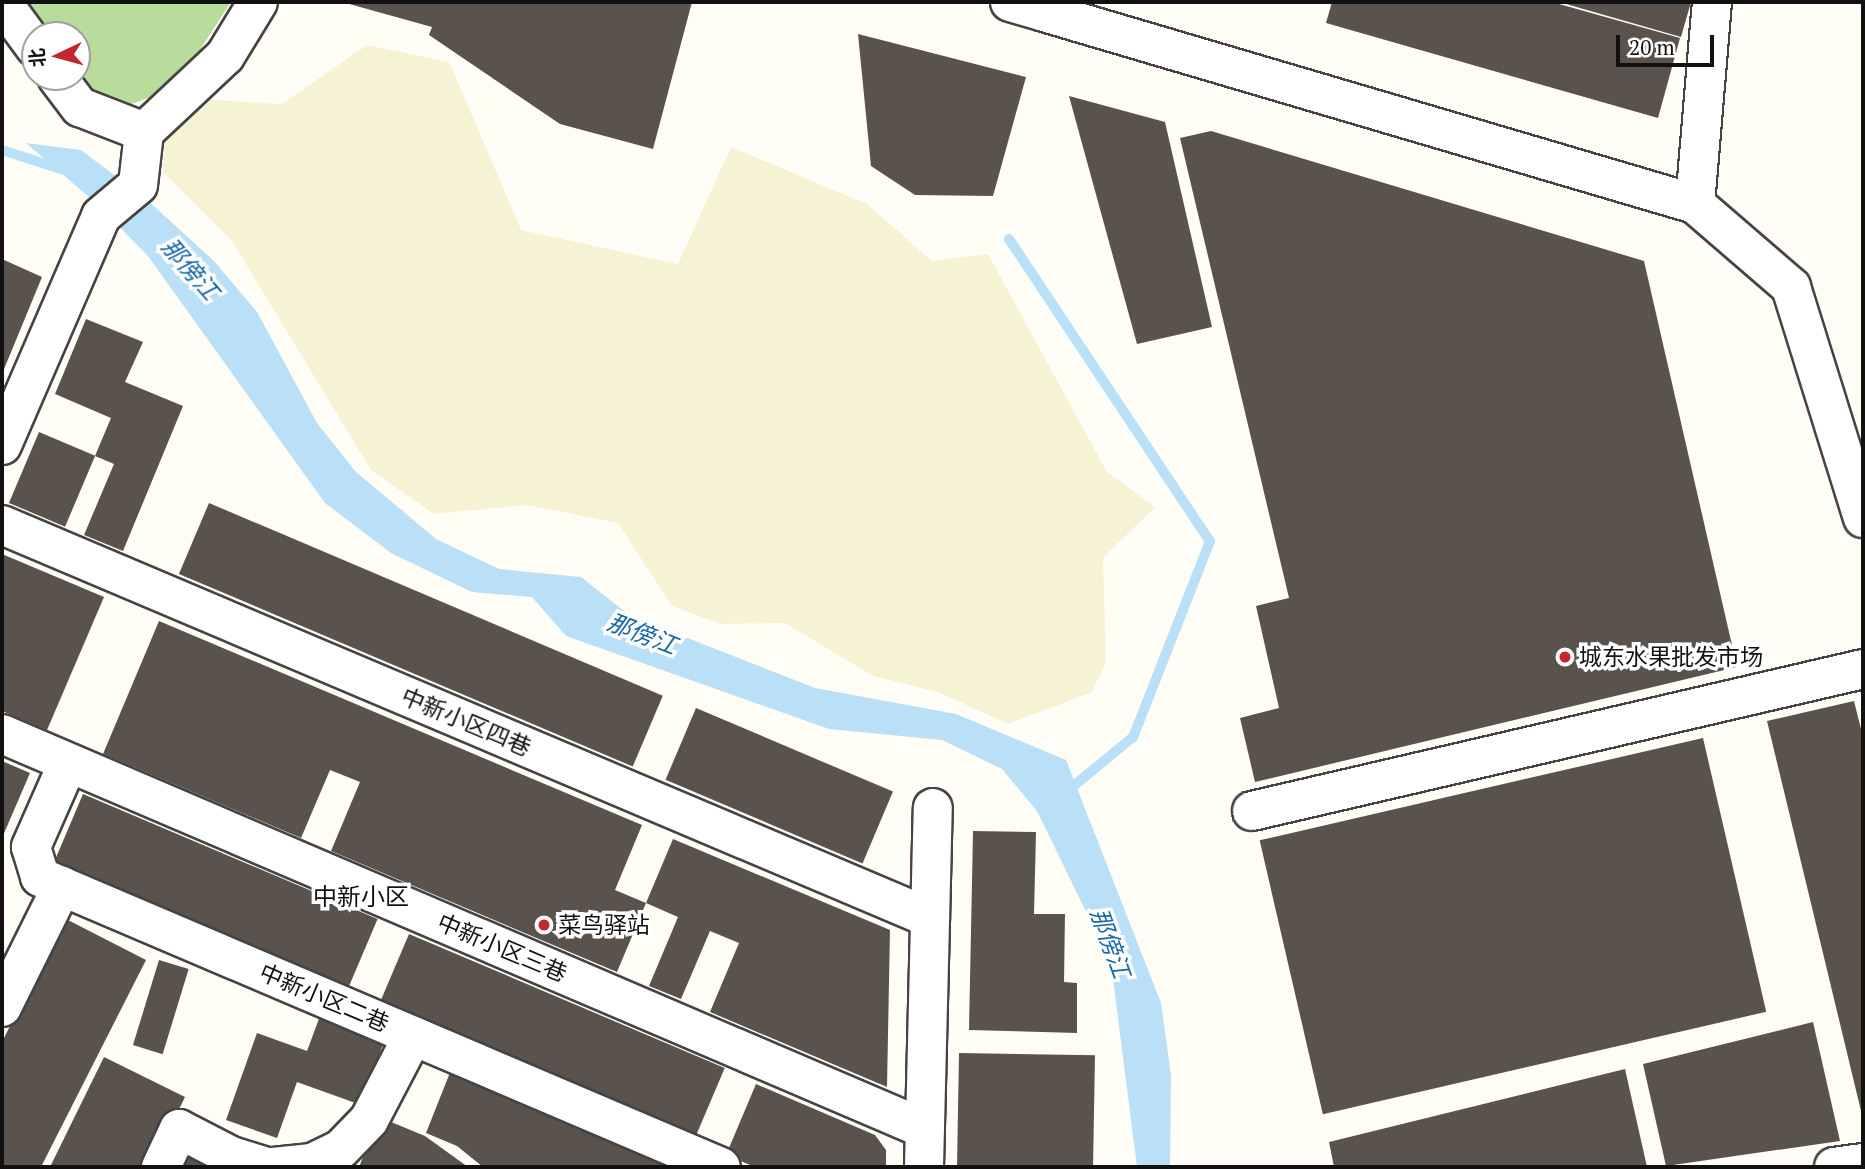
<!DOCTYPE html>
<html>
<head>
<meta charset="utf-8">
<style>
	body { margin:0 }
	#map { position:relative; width:1865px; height:1169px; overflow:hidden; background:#fffdf5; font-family:"PT Serif","Noto Sans SC",serif }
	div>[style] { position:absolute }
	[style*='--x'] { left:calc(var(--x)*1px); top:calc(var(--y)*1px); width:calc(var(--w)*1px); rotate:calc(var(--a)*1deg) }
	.farmland>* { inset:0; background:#f6f3d4 }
	.forest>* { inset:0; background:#b9dc9c }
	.water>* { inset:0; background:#b9e0f7 }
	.stream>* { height:10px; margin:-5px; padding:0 5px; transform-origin:5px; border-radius:5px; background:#b9e0f7 }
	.building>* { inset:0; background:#5a524d; transform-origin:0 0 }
	.roads { filter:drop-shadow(2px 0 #444) drop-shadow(-2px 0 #444) drop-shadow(0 2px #444) drop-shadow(0 -2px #444) }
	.minor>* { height:38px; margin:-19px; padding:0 19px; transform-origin:19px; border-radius:19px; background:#fff }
	.dots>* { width:19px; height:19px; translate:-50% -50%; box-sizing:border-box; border:4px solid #fff; border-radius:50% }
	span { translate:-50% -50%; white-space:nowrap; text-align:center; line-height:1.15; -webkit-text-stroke:7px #fff; paint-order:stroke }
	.poi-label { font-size:23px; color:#111 }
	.left { translate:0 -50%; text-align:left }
	.street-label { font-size:23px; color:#111 }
	.water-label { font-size:24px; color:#1768a6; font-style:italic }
	.neighbourhood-label { font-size:24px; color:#111 }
	.frame { position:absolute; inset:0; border:4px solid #111; pointer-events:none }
	.north { position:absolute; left:21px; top:21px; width:70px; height:70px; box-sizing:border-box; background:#fff; border:2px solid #a0a0a0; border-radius:50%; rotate:265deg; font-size:19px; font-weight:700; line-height:28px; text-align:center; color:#111 }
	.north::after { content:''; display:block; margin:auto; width:24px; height:32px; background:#c4262e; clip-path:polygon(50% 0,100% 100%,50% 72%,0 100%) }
	.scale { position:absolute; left:1616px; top:35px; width:98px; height:32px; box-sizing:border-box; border:4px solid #111; border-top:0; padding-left:9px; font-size:21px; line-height:24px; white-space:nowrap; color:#111; -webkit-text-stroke:5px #fff; paint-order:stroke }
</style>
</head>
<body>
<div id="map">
	<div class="farmland">
		<i style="clip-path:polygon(367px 45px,449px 62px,521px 230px,678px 264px,731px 147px,867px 204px,932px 261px,988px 254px,1107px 472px,1155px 507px,1103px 558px,1106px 662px,1092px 692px,1008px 724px,938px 692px,873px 676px,785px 623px,721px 624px,672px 606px,618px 523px,527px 505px,434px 514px,371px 470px,232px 241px,163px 172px,165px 122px,198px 99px,282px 104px)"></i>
	</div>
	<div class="forest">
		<i style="clip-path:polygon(22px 2px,231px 2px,175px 88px,97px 117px,77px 77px,77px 35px,44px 35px)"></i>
	</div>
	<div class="water">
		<i style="clip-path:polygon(26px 143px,81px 150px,146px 199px,214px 261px,257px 312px,317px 423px,356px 472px,436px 539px,499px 569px,581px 577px,629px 615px,815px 688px,956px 714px,1066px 760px,1161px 1003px,1171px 1075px,1170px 1167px,1137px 1167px,1111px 963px,1037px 811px,1002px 769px,942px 740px,829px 729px,566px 636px,532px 597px,472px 592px,391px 553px,325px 503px,148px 256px,96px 203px)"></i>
	</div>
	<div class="stream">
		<i style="--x:2;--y:150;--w:65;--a:17.9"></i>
		<i style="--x:1009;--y:239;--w:363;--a:56.4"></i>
		<i style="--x:1210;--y:541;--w:211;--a:111.4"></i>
		<i style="--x:1133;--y:737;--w:88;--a:140.5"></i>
	</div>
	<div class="building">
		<i style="clip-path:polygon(342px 2px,692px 2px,653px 149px,560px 124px,429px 35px,432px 27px)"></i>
		<i style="clip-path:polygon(1332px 2px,1552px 2px,1680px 38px,1658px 118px,1326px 23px)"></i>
		<i style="clip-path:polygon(1559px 2px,1691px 2px,1681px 37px)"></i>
		<i style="clip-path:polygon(858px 34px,1026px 77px,993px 196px,915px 195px,871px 166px)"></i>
		<i style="clip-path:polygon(1069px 96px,1165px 122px,1212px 327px,1137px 344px)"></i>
		<i style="clip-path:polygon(1211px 131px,1644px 261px,1737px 667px,1255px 782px,1240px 718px,1279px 708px,1256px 606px,1289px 598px,1180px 138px)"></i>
		<i style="clip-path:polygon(2px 259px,42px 277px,2px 374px)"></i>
		<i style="clip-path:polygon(86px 319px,143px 342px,125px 382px,183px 406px,123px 551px,84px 535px,114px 464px,95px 456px,111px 418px,55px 394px)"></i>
		<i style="left:39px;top:432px;width:61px;height:77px;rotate:23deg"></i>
		<i style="left:209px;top:503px;width:493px;height:77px;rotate:23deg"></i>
		<i style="clip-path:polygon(2px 554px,104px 597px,47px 730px,2px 711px)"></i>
		<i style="clip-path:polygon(159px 621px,642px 825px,615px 890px,646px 903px,617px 972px,331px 851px,360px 782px,330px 770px,301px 838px,103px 754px)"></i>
		<i style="clip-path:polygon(1854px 701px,1863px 737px,1862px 1115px,1767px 721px)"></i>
		<i style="left:696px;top:708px;width:214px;height:78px;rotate:23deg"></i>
		<i style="left:1703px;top:738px;width:281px;height:455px;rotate:77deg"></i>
		<i style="clip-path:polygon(2px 761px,30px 773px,2px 838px)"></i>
		<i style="left:83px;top:794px;width:320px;height:78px;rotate:23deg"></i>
		<i style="clip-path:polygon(973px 831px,1036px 832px,1034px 914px,1065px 914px,1064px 982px,1077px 983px,1077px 1033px,969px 1030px)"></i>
		<i style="clip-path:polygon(673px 839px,890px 930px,887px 1087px,710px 1012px,739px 943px,710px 931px,681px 999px,649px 986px,678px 917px,646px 903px)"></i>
		<i style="clip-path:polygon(64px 918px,146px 960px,41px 1167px,2px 1167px,2px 1042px)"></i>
		<i style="left:409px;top:934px;width:343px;height:78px;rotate:23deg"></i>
		<i style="left:159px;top:960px;width:31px;height:89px;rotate:17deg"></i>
		<i style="clip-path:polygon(320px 1016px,385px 1039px,361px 1105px,297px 1082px,277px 1138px,226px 1120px,257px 1033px,307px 1051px)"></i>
		<i style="clip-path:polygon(1813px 1022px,1840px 1141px,1666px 1166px,1643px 1064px)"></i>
		<i style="left:959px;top:1053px;width:136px;height:114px;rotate:1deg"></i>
		<i style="clip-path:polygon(104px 1057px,185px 1097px,151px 1167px,50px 1167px)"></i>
		<i style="clip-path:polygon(1625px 1069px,1647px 1167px,1334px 1167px,1329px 1142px)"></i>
		<i style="clip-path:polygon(451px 1070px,685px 1167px,483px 1167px,457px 1146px,426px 1133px)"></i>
		<i style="clip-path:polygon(756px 1084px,875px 1135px,886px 1150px,886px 1167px,755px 1167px,726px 1155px)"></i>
		<i style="clip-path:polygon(379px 1117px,425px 1136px,468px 1167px,359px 1167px)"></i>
		<i style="clip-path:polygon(175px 1147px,224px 1167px,170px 1167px)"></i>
	</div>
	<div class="roads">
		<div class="minor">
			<i style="--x:2;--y:2;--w:56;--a:53.7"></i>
			<i style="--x:1010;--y:2;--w:35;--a:16"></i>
			<i style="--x:1047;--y:2;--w:10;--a:107"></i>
			<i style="--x:1044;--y:12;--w:679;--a:16.43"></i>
			<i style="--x:1695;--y:204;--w:127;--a:40.8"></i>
			<i style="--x:1791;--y:287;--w:242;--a:72.7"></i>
			<i style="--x:57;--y:77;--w:38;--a:53"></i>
			<i style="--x:80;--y:107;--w:69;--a:21.3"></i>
			<i style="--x:1695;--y:204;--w:203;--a:-85.2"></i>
			<i style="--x:2;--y:445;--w:249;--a:-66.6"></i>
			<i style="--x:101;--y:216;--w:48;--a:-40"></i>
			<i style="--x:138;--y:185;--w:53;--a:-83.5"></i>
			<i style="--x:144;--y:132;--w:111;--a:-43.2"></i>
			<i style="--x:225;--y:56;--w:63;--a:-58.6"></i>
			<i style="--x:2;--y:525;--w:1008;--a:22.95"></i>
			<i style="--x:2;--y:734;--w:1004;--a:23.17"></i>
			<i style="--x:68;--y:763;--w:92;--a:113.8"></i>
			<i style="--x:31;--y:847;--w:31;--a:73"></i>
			<i style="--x:40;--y:877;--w:740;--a:23.07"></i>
			<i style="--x:1252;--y:811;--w:627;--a:-13.08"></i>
			<i style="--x:2;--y:1007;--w:135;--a:-63.6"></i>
			<i style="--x:161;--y:1167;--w:42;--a:-64.7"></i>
			<i style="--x:179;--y:1129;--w:59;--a:27.4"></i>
			<i style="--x:231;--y:1156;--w:38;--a:17"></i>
			<i style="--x:273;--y:1167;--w:39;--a:-6"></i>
			<i style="--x:312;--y:1163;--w:32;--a:-26"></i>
			<i style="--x:341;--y:1149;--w:40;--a:-46"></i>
			<i style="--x:369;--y:1120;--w:95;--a:-62.4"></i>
			<i style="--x:924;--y:1167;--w:359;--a:-88.6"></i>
			<i style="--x:1834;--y:1167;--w:29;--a:-8"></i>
		</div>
	</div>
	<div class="dots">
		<i style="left:1565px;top:657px;background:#c4262e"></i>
		<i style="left:544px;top:925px;background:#c4262e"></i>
	</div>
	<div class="poi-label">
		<span class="left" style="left:1579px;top:657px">城东水果批发市场</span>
		<span class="left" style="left:558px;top:925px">菜鸟驿站</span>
	</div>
	<div class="street-label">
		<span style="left:466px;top:722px;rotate:23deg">中新小区四巷</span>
		<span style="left:502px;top:948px;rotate:23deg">中新小区三巷</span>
		<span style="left:324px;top:998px;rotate:23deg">中新小区二巷</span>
	</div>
	<div class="water-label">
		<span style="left:190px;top:269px;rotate:49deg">那傍江</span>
		<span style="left:642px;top:634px;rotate:21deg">那傍江</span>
		<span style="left:1110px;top:943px;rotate:70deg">那傍江</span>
	</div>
	<div class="neighbourhood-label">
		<span style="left:361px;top:897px">中新小区</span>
	</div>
	<div class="frame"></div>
	<div class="north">北</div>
	<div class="scale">20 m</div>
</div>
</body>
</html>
